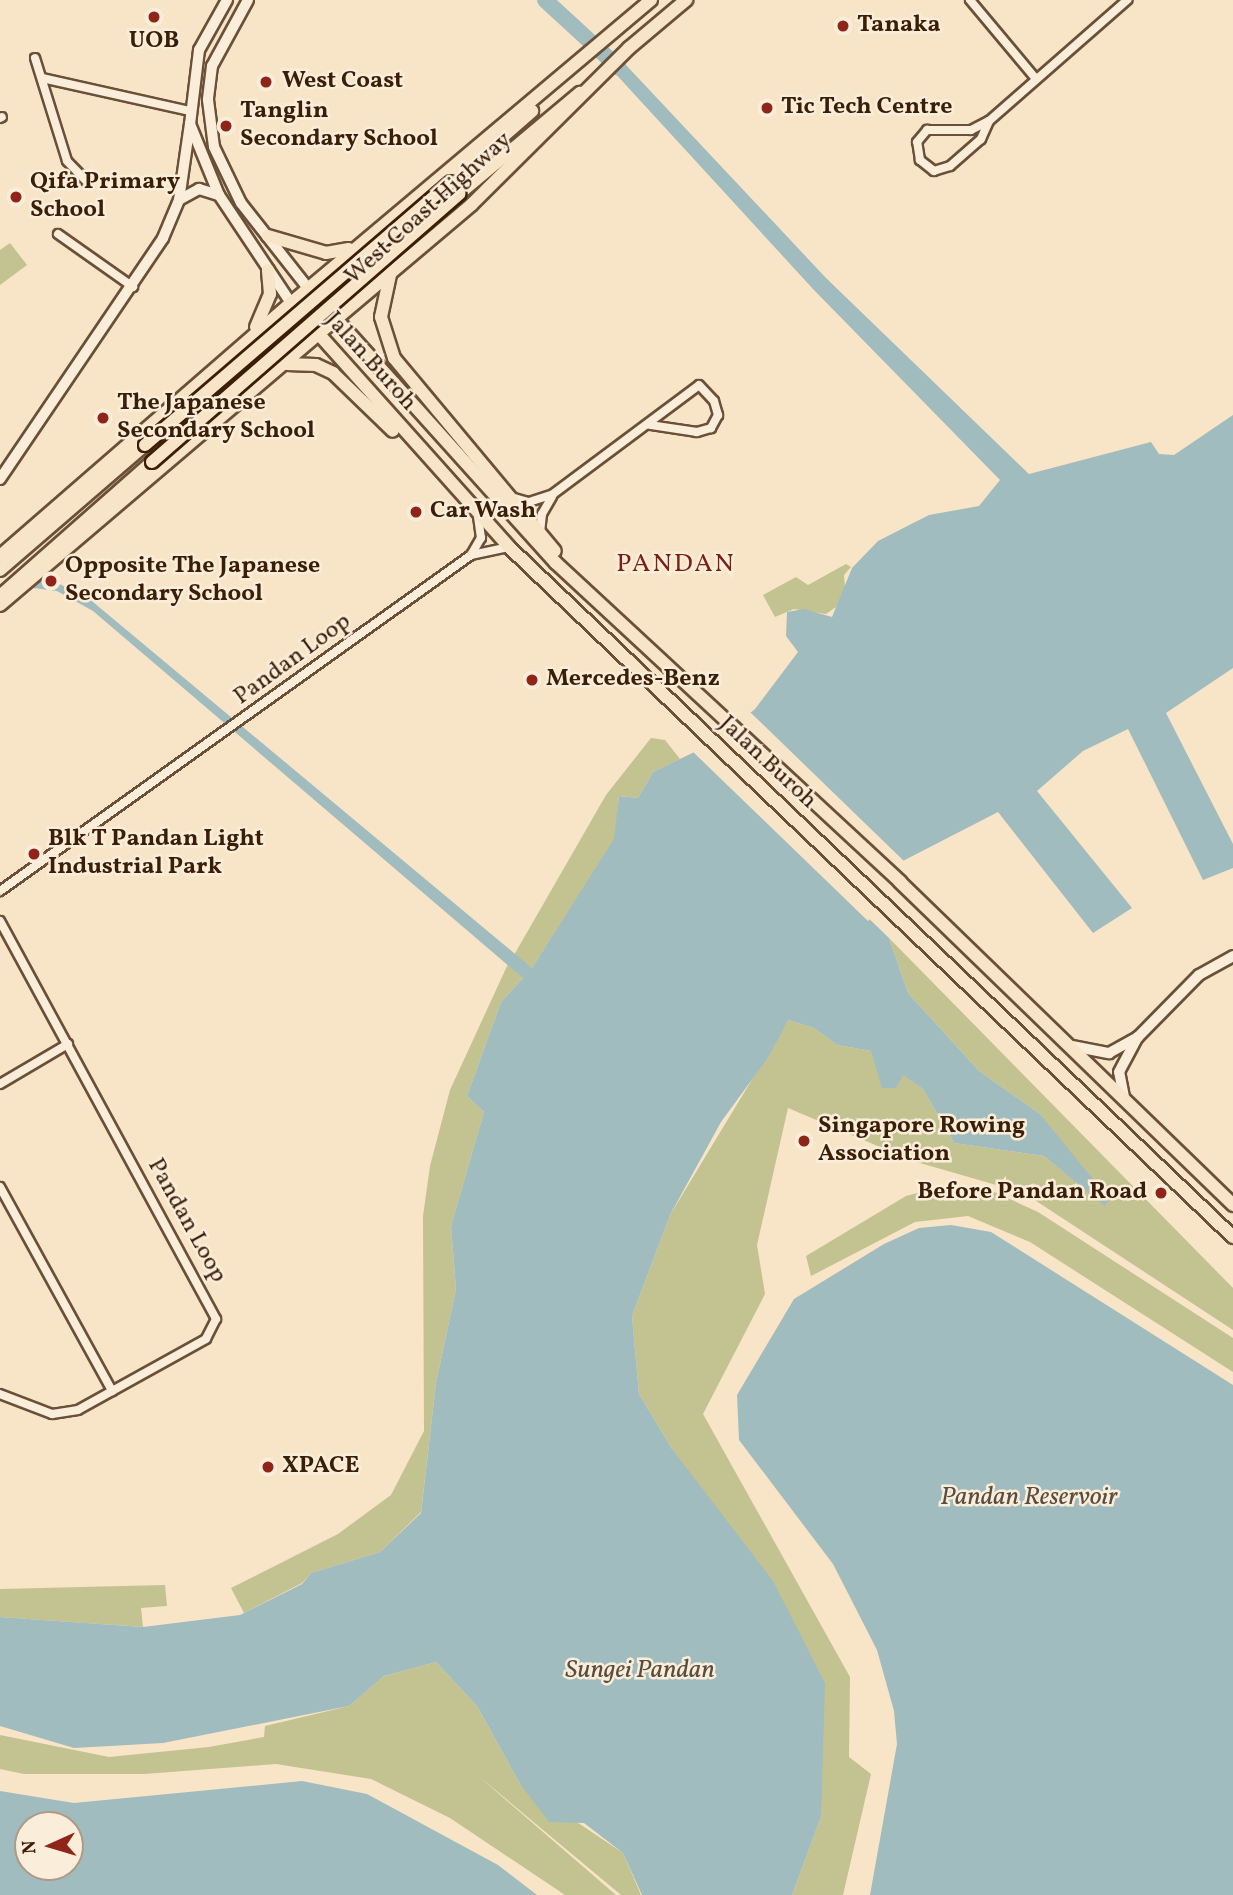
<!DOCTYPE html>
<html>
<head>
<meta charset="utf-8">
<style>
	body { margin:0 }
	#map { position:relative; width:1233px; height:1895px; overflow:hidden; background:#f8e4c6; font-family:Vollkorn,serif }
	div>[style] { position:absolute }
	[style*='--x'] { left:calc(var(--x)*1px); top:calc(var(--y)*1px); width:calc(var(--w)*1px); rotate:calc(var(--a)*1deg) }
	.green>* { inset:0; background:#c3c291 }
	.water>* { inset:0; background:#a0bcbe }
	.pier>* { inset:0; background:#f8e4c6 }
	.river>* { height:16px; margin:-8px; padding:0 8px; transform-origin:8px; border-radius:8px; background:#a0bcbe }
	.roads { filter:drop-shadow(2px 0 #6a5038) drop-shadow(-2px 0 #6a5038) drop-shadow(0 2px #6a5038) drop-shadow(0 -2px #6a5038) }
	.minor>* { height:8px; margin:-4px; padding:0 4px; transform-origin:4px; border-radius:4px; background:#faedda }
	.tertiary>* { height:10px; margin:-5px; padding:0 5px; transform-origin:5px; border-radius:5px; background:#faedda }
	.secondary>* { height:10px; margin:-5px; padding:0 5px; transform-origin:5px; border-radius:5px; background:#faedda }
	.primary>* { height:12px; margin:-6px; padding:0 6px; transform-origin:6px; border-radius:6px; background:#f8e4c6 }
	.trunk>* { height:12px; margin:-6px; padding:0 6px; transform-origin:6px; border-radius:6px; background:#f8e4c6 }
	.bridges { filter:drop-shadow(2px 0 #3b1e08) drop-shadow(-2px 0 #3b1e08) drop-shadow(0 2px #3b1e08) drop-shadow(0 -2px #3b1e08) }
	.trunk-bridge>* { height:12px; margin:-6px; padding:0 6px; transform-origin:6px; border-radius:6px; background:#f8e4c6 }
	.dots>* { width:19px; height:19px; translate:-50% -50%; box-sizing:border-box; border:4px solid #faedda; border-radius:50% }
	span { translate:-50% -50%; white-space:nowrap; text-align:center; line-height:1.15; -webkit-text-stroke:5px #faedda; paint-order:stroke }
	.poi-label { font-size:24px; color:#3b1e08; font-weight:700 }
	.left { translate:0 -50%; text-align:left }
	.right { translate:-100% -50%; text-align:right }
	.street-label { font-size:24px; color:#3b1e08 }
	.neighbourhood-label { font-size:26px; color:#7a1f14; letter-spacing:2px }
	.water-label { font-size:26px; color:#594d3f; font-style:italic }
	.north { position:absolute; left:14px; top:1811px; width:70px; height:70px; box-sizing:border-box; background:#faedda; border:2px solid #ae9a86; border-radius:50%; rotate:266deg; font-size:19px; font-weight:700; line-height:28px; text-align:center; color:#3b1e08 }
	.north::after { content:''; display:block; margin:auto; width:24px; height:32px; background:#8f2418; clip-path:polygon(50% 0,100% 100%,50% 72%,0 100%) }
</style>
</head>
<body>
<div id="map">
	<div class="green">
		<i style="clip-path:polygon(10px 243px,27px 265px,0 285px,0 250px)"></i>
		<i style="clip-path:polygon(846px 564px,851px 567px,844px 575px,846px 600px,826px 614px,794px 609px,775px 617px,763px 595px,796px 577px,808px 585px)"></i>
		<i style="clip-path:polygon(651px 738px,665px 740px,680px 759px,653px 772px,638px 798px,619px 796px,615px 839px,532px 968px,514px 955px,606px 795px)"></i>
		<i style="clip-path:polygon(889px 938px,1233px 1288px,1233px 1330px,1024px 1193px,913px 1161px,788px 1108px,757px 1245px,765px 1294px,703px 1414px,850px 1677px,849px 1757px,871px 1774px,843px 1895px,792px 1895px,821px 1817px,672px 1449px,639px 1394px,632px 1316px,670px 1215px,788px 1020px,814px 1028px,837px 1045px,871px 1051px,923px 1089px,954px 1143px,1044px 1156px,1105px 1205px,1040px 1114px,979px 1071px,908px 993px)"></i>
		<i style="clip-path:polygon(508px 964px,523px 978px,501px 1002px,467px 1096px,484px 1112px,451px 1226px,456px 1289px,436px 1383px,421px 1512px,380px 1552px,311px 1573px,302px 1583px,244px 1613px,231px 1588px,338px 1534px,391px 1495px,424px 1431px,423px 1216px,430px 1166px,450px 1090px)"></i>
		<i style="clip-path:polygon(937px 1188px,992px 1191px,1038px 1212px,1233px 1338px,1233px 1372px,1030px 1242px,968px 1216px,915px 1222px,811px 1276px,806px 1256px,906px 1196px)"></i>
		<i style="clip-path:polygon(165px 1585px,167px 1606px,141px 1608px,143px 1627px,0 1617px,0 1589px)"></i>
		<i style="clip-path:polygon(436px 1662px,477px 1706px,520px 1784px,623px 1853px,641px 1895px,621px 1895px,476px 1774px,616px 1895px,565px 1895px,450px 1818px,371px 1779px,276px 1764px,144px 1774px,24px 1774px,0 1769px,0 1735px,109px 1757px,209px 1747px,264px 1737px,265px 1726px,349px 1706px,384px 1676px)"></i>
	</div>
	<div class="water">
		<i style="clip-path:polygon(625px 64px,826px 278px,1029px 474px,1151px 442px,1159px 454px,1174px 455px,1233px 415px,1233px 668px,1166px 713px,1233px 844px,1233px 868px,1203px 880px,1128px 729px,1083px 751px,1037px 791px,1132px 908px,1093px 933px,998px 812px,860px 883px,859px 909px,889px 938px,908px 993px,979px 1071px,1040px 1114px,1109px 1199px,1105px 1206px,1044px 1156px,954px 1143px,923px 1089px,903px 1075px,896px 1088px,882px 1088px,871px 1051px,837px 1045px,814px 1028px,788px 1020px,769px 1056px,721px 1122px,670px 1215px,632px 1316px,639px 1394px,672px 1449px,773px 1581px,825px 1683px,821px 1817px,792px 1895px,642px 1895px,623px 1853px,584px 1823px,549px 1822px,520px 1784px,477px 1706px,436px 1662px,384px 1676px,349px 1706px,163px 1743px,74px 1748px,0 1726px,0 1617px,143px 1627px,240px 1615px,302px 1584px,311px 1573px,380px 1552px,421px 1513px,436px 1383px,456px 1289px,451px 1226px,484px 1112px,467px 1096px,501px 1002px,523px 978px,93px 611px,57px 591px,25px 587px,31px 581px,55px 582px,87px 597px,532px 968px,614px 839px,619px 796px,638px 798px,653px 772px,713px 743px,755px 709px,798px 652px,786px 636px,787px 612px,804px 609px,832px 617px,852px 568px,878px 541px,929px 515px,979px 506px,1000px 480px,813px 289px,613px 71px)"></i>
		<i style="clip-path:polygon(951px 1225px,991px 1232px,1233px 1385px,1233px 1895px,870px 1895px,897px 1744px,894px 1711px,877px 1650px,833px 1564px,739px 1440px,737px 1395px,794px 1299px,884px 1244px,919px 1228px)"></i>
		<i style="clip-path:polygon(evenodd,302px 1781px,367px 1794px,498px 1865px,537px 1895px,0 1895px,0 1791px,74px 1803px,302px 1781px,28px 1825px,70px 1825px,70px 1867px,28px 1867px,28px 1825px)"></i>
	</div>
	<div class="pier">
		<i style="clip-path:polygon(748px 710px,906px 863px,863px 885px,863px 908px,872px 917px,868px 921px,691px 750px)"></i>
	</div>
	<div class="river">
		<i style="--x:545;--y:0;--w:100;--a:42.6"></i>
	</div>
	<div class="roads">
		<div class="minor">
			<i style="--x:970;--y:0;--w:103;--a:50.1"></i>
			<i style="--x:35;--y:58;--w:108;--a:72.7"></i>
			<i style="--x:67;--y:161;--w:28;--a:46"></i>
			<i style="--x:42;--y:78;--w:152;--a:12.6"></i>
			<i style="--x:0;--y:118;--w:2;--a:-27"></i>
			<i style="--x:989;--y:121;--w:20;--a:114"></i>
			<i style="--x:981;--y:139;--w:41;--a:138.9"></i>
			<i style="--x:950;--y:166;--w:17;--a:163"></i>
			<i style="--x:934;--y:171;--w:18;--a:-142"></i>
			<i style="--x:920;--y:160;--w:18;--a:-99"></i>
			<i style="--x:917;--y:142;--w:16;--a:-50"></i>
			<i style="--x:927;--y:130;--w:44;--a:0"></i>
			<i style="--x:971;--y:130;--w:20;--a:-27"></i>
			<i style="--x:989;--y:121;--w:184;--a:-41.2"></i>
			<i style="--x:58;--y:234;--w:92;--a:35.2"></i>
			<i style="--x:511;--y:497;--w:19;--a:16"></i>
			<i style="--x:529;--y:502;--w:25;--a:-18"></i>
			<i style="--x:553;--y:494;--w:182;--a:-36.7"></i>
			<i style="--x:699;--y:385;--w:22;--a:47"></i>
			<i style="--x:714;--y:401;--w:15;--a:74"></i>
			<i style="--x:718;--y:415;--w:15;--a:118"></i>
			<i style="--x:711;--y:428;--w:15;--a:164"></i>
			<i style="--x:697;--y:432;--w:48;--a:-171.5"></i>
			<i style="--x:540;--y:533;--w:19;--a:-84"></i>
			<i style="--x:542;--y:514;--w:20;--a:-60"></i>
			<i style="--x:471;--y:555;--w:20;--a:-60"></i>
			<i style="--x:481;--y:538;--w:22;--a:-98"></i>
			<i style="--x:0;--y:891;--w:579;--a:-35.5"></i>
			<i style="--x:471;--y:555;--w:39;--a:-12"></i>
			<i style="--x:0;--y:921;--w:453;--a:61.5"></i>
			<i style="--x:216;--y:1319;--w:22;--a:117"></i>
			<i style="--x:206;--y:1339;--w:146;--a:151"></i>
			<i style="--x:78;--y:1410;--w:26;--a:171"></i>
			<i style="--x:52;--y:1414;--w:56;--a:-159"></i>
			<i style="--x:0;--y:1084;--w:79;--a:-30.5"></i>
			<i style="--x:0;--y:1187;--w:233;--a:61.2"></i>
		</div>
		<div class="tertiary">
			<i style="--x:179;--y:200;--w:23;--a:-29"></i>
			<i style="--x:199;--y:189;--w:21;--a:17"></i>
			<i style="--x:0;--y:479;--w:291;--a:-55.9"></i>
			<i style="--x:163;--y:238;--w:41;--a:-67.2"></i>
			<i style="--x:179;--y:200;--w:77;--a:-81.8"></i>
			<i style="--x:1072;--y:1046;--w:38;--a:11"></i>
			<i style="--x:1109;--y:1053;--w:33;--a:-29"></i>
			<i style="--x:1124;--y:1097;--w:25;--a:-101"></i>
			<i style="--x:1119;--y:1072;--w:40;--a:-62"></i>
			<i style="--x:1138;--y:1037;--w:87;--a:-45.5"></i>
			<i style="--x:1199;--y:975;--w:39;--a:-29"></i>
		</div>
		<div class="secondary">
			<i style="--x:227;--y:0;--w:57;--a:119.2"></i>
			<i style="--x:199;--y:50;--w:75;--a:96.9"></i>
			<i style="--x:190;--y:124;--w:77;--a:67.8"></i>
			<i style="--x:219;--y:195;--w:130;--a:56.3"></i>
			<i style="--x:248;--y:0;--w:75;--a:118.6"></i>
			<i style="--x:212;--y:66;--w:34;--a:97"></i>
			<i style="--x:208;--y:100;--w:47;--a:82.7"></i>
			<i style="--x:214;--y:147;--w:62;--a:64.3"></i>
			<i style="--x:241;--y:203;--w:108;--a:51.8"></i>
		</div>
		<div class="primary">
			<i style="--x:256;--y:327;--w:36;--a:-67"></i>
			<i style="--x:270;--y:294;--w:24;--a:-95"></i>
			<i style="--x:0;--y:556;--w:386;--a:-41"></i>
			<i style="--x:0;--y:605;--w:415;--a:-40.4"></i>
		</div>
		<div class="trunk">
			<i style="--x:651;--y:0;--w:471;--a:139.9"></i>
			<i style="--x:291;--y:303;--w:327;--a:48.2"></i>
			<i style="--x:509;--y:547;--w:1000;--a:43.62"></i>
			<i style="--x:451;--y:182;--w:108;--a:-41.2"></i>
			<i style="--x:459;--y:194;--w:158;--a:-39.9"></i>
			<i style="--x:268;--y:236;--w:60;--a:16.3"></i>
			<i style="--x:326;--y:253;--w:23;--a:-10"></i>
			<i style="--x:390;--y:275;--w:43;--a:102.1"></i>
			<i style="--x:381;--y:317;--w:43;--a:72.4"></i>
			<i style="--x:394;--y:358;--w:251;--a:50.2"></i>
			<i style="--x:311;--y:291;--w:366;--a:48"></i>
			<i style="--x:556;--y:563;--w:469;--a:42.8"></i>
			<i style="--x:900;--y:882;--w:464;--a:44.1"></i>
			<i style="--x:316;--y:336;--w:204;--a:-40.2"></i>
			<i style="--x:472;--y:204;--w:221;--a:-44.8"></i>
			<i style="--x:629;--y:48;--w:75;--a:-40.1"></i>
			<i style="--x:287;--y:364;--w:29;--a:2"></i>
			<i style="--x:316;--y:365;--w:19;--a:25"></i>
			<i style="--x:333;--y:373;--w:83;--a:44"></i>
			<i style="--x:0;--y:570;--w:191;--a:-40.8"></i>
			<i style="--x:0;--y:596;--w:203;--a:-41.4"></i>
		</div>
	</div>
	<div class="bridges">
		<div class="trunk-bridge">
			<i style="--x:145;--y:445;--w:403;--a:-40.7"></i>
			<i style="--x:152;--y:462;--w:408;--a:-41.1"></i>
		</div>
	</div>
	<div class="dots">
		<i style="left:154px;top:17px;background:#8f2418"></i>
		<i style="left:843px;top:26px;background:#8f2418"></i>
		<i style="left:266px;top:82px;background:#8f2418"></i>
		<i style="left:767px;top:108px;background:#8f2418"></i>
		<i style="left:226px;top:126px;background:#8f2418"></i>
		<i style="left:16px;top:197px;background:#8f2418"></i>
		<i style="left:103px;top:418px;background:#8f2418"></i>
		<i style="left:416px;top:512px;background:#8f2418"></i>
		<i style="left:51px;top:581px;background:#8f2418"></i>
		<i style="left:532px;top:680px;background:#8f2418"></i>
		<i style="left:34px;top:854px;background:#8f2418"></i>
		<i style="left:804px;top:1141px;background:#8f2418"></i>
		<i style="left:1161px;top:1193px;background:#8f2418"></i>
		<i style="left:268px;top:1467px;background:#8f2418"></i>
	</div>
	<div class="poi-label">
		<span class="left" style="left:857px;top:26px">Tanaka</span>
		<span style="left:154px;top:42px">UOB</span>
		<span class="left" style="left:282px;top:82px">West Coast</span>
		<span class="left" style="left:781px;top:108px">Tic Tech Centre</span>
		<span class="left" style="left:240px;top:126px">Tanglin<br>Secondary School</span>
		<span class="left" style="left:30px;top:197px">Qifa Primary<br>School</span>
		<span class="left" style="left:117px;top:418px">The Japanese<br>Secondary School</span>
		<span class="left" style="left:430px;top:512px">Car Wash</span>
		<span class="left" style="left:65px;top:581px">Opposite The Japanese<br>Secondary School</span>
		<span class="left" style="left:546px;top:680px">Mercedes-Benz</span>
		<span class="left" style="left:48px;top:854px">Blk T Pandan Light<br>Industrial Park</span>
		<span class="left" style="left:818px;top:1141px">Singapore Rowing<br>Association</span>
		<span class="right" style="left:1147px;top:1193px">Before Pandan Road</span>
		<span class="left" style="left:282px;top:1467px">XPACE</span>
	</div>
	<div class="street-label">
		<span style="left:429px;top:209px;rotate:-42deg">West Coast Highway</span>
		<span style="left:370px;top:362px;rotate:48deg">Jalan Buroh</span>
		<span style="left:293px;top:660px;rotate:-36deg">Pandan Loop</span>
		<span style="left:767px;top:763px;rotate:43deg">Jalan Buroh</span>
		<span style="left:186px;top:1221px;rotate:61deg">Pandan Loop</span>
	</div>
	<div class="neighbourhood-label">
		<span style="left:676px;top:565px">PANDAN</span>
	</div>
	<div class="water-label">
		<span style="left:1029px;top:1498px">Pandan Reservoir</span>
		<span style="left:640px;top:1671px">Sungei Pandan</span>
	</div>
	<div class="north">N</div>
</div>
</body>
</html>
